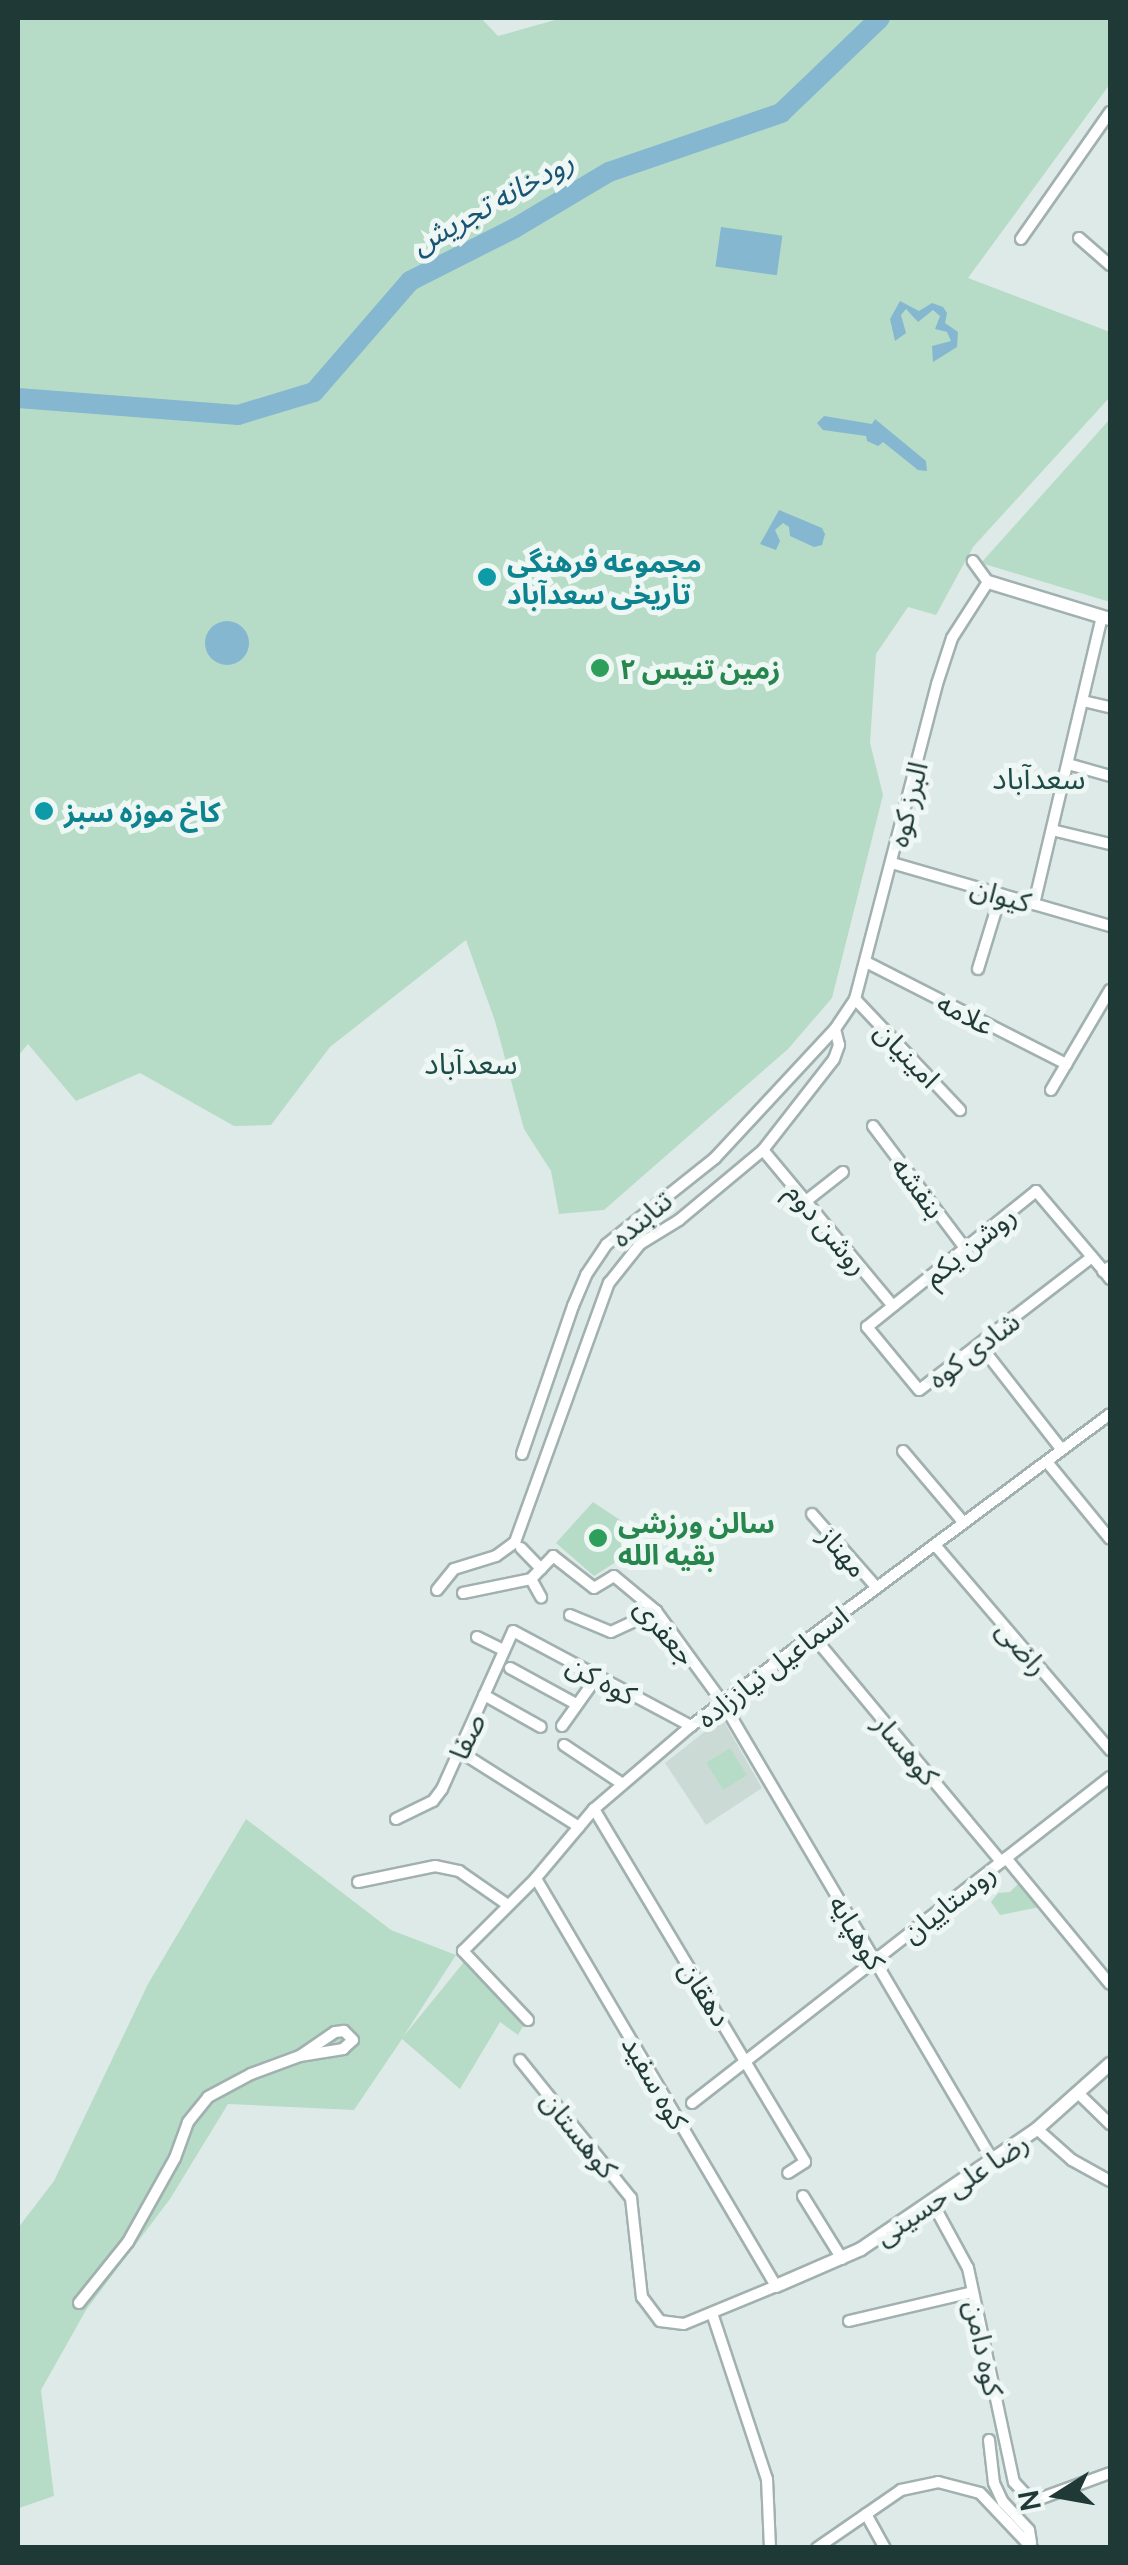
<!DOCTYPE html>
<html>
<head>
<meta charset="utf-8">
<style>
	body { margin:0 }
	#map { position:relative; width:1128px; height:2565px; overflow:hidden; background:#deeae7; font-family:Manrope,"Noto Sans Arabic",sans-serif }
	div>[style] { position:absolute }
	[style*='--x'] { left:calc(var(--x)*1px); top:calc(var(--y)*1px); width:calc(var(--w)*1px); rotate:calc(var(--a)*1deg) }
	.built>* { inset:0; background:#ccdad6 }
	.green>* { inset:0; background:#b6dcc7; transform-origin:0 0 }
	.water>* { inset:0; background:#85b7d0; transform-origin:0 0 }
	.round { border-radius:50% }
	.river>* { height:20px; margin:-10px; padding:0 10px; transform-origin:10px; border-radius:10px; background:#85b7d0 }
	.roads { filter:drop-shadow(2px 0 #a1b1af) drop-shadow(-2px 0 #a1b1af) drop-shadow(0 2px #a1b1af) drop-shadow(0 -2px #a1b1af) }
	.minor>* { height:10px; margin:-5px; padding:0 5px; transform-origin:5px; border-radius:5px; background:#fff }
	.tertiary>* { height:12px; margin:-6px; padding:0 6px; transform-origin:6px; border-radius:6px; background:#fff }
	.dots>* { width:28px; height:28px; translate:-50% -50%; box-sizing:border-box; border:5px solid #eef7f4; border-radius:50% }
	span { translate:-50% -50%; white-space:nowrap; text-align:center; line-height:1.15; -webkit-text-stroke:10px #eef7f4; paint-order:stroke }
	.culture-label { font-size:28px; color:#0d838f; font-weight:700 }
	.left { translate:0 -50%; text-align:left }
	.leisure-label { font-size:28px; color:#27864d; font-weight:700 }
	.street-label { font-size:28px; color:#1f3937 }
	.water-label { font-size:30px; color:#1a5575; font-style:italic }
	.neighbourhood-label { font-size:30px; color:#1c4b48 }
	.frame { position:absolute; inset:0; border:20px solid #1f3937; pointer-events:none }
	.north { position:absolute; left:1008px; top:2445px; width:100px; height:100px; -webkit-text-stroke:8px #eef7f4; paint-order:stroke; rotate:259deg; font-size:28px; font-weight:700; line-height:40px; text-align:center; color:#1f3937 }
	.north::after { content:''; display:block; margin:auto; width:35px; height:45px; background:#1f3937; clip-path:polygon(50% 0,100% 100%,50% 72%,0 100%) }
</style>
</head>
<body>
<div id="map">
	<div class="built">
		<i style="clip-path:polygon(722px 1718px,762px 1788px,706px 1825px,665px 1763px)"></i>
	</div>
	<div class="green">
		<i style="clip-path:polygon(18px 18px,481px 18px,498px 36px,562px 18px,1110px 18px,1110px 84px,968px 278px,1110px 332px,1110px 397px,973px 547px,936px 615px,908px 607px,876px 654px,870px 743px,883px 795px,832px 998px,788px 1049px,604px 1210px,559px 1214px,551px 1171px,524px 1129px,495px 1021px,466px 940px,330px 1047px,271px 1125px,234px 1126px,140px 1073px,76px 1101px,28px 1044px,18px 1056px)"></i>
		<i style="clip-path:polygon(1110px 419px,1110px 602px,981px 563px)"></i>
		<i style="clip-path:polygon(593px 1502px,638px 1532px,616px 1562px,594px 1576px,556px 1543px)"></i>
		<i style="left:730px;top:1748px;width:32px;height:28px;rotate:58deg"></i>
		<i style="clip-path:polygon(246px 1819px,391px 1930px,456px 1955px,403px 2037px,464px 1962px,526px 2021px,518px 2035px,500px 2022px,460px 2089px,402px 2039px,354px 2110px,228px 2104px,170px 2199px,86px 2310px,41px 2390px,54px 2496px,19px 2508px,18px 2228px,54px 2181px,148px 1984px)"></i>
		<i style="clip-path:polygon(1018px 1884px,1045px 1906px,1000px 1915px,991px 1902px,998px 1893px,1010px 1892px)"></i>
	</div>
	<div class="water">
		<i style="left:721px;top:227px;width:62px;height:40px;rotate:8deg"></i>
		<i style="clip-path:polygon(900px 301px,919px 311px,932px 303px,943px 307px,947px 313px,945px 323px,958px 332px,957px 347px,933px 362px,932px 346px,951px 341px,947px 332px,935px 329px,940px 316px,933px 310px,918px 322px,906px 309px,901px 315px,906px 333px,895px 341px,890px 319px)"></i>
		<i style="clip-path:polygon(824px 416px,872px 424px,875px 419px,926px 461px,927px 471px,918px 470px,883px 442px,878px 446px,867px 441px,866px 436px,823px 430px,817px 423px)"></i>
		<i style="clip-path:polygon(779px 510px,822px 528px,825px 534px,822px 545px,814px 547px,790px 536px,789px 527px,783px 523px,775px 530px,780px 541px,776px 550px,760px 544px)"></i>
		<i class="round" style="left:205px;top:621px;width:44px;height:44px"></i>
	</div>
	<div class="river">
		<i style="--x:18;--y:398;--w:221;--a:4.4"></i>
		<i style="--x:238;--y:415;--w:79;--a:-16.8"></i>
		<i style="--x:314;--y:392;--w:147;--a:-49.1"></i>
		<i style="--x:410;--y:281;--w:118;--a:-26.8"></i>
		<i style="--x:515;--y:228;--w:109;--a:-30.8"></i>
		<i style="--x:609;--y:172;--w:182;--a:-18.9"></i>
		<i style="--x:781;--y:113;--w:137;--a:-43.8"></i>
	</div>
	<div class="roads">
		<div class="minor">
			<i style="--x:1079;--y:238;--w:41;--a:41.1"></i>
			<i style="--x:1021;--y:239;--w:155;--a:-55"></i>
			<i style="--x:1083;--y:701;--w:28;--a:13"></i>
			<i style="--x:1068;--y:764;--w:44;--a:15.9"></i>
			<i style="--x:1052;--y:830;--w:60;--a:13.6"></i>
			<i style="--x:892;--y:863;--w:227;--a:16.1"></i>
			<i style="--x:1034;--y:904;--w:295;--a:-76.7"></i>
			<i style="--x:866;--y:962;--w:225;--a:27"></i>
			<i style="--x:978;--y:969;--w:78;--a:-73"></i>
			<i style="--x:855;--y:999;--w:153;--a:46.6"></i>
			<i style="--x:1051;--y:1090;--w:116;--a:-59.5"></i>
			<i style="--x:873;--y:1126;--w:153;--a:53"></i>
			<i style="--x:763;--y:1150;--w:203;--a:50.2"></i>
			<i style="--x:806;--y:1201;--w:47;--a:-38.1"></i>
			<i style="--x:1092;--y:1257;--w:218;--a:142.4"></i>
			<i style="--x:919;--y:1390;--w:82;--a:-129.5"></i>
			<i style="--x:867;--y:1327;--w:217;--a:-38.8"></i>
			<i style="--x:1036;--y:1191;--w:105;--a:49.6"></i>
			<i style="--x:1104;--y:1271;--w:10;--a:53"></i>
			<i style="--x:980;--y:1345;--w:133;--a:52"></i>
			<i style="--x:903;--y:1451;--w:94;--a:49.7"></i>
			<i style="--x:522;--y:1454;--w:157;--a:-71"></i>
			<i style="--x:573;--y:1306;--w:34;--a:-67"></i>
			<i style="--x:586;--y:1275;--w:37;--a:-56"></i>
			<i style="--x:607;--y:1244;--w:138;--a:-38.5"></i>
			<i style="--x:715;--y:1158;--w:176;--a:-47.1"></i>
			<i style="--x:835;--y:1029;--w:36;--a:-56"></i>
			<i style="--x:855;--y:999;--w:325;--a:-75.4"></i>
			<i style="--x:937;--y:684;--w:48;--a:-71.9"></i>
			<i style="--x:952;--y:638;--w:67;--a:-57.3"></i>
			<i style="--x:988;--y:582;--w:26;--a:-126"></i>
			<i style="--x:1047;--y:1462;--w:99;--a:50.7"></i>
			<i style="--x:812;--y:1514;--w:98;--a:48.7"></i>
			<i style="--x:935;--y:1545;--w:270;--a:49.5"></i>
			<i style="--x:521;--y:1548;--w:29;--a:46"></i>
			<i style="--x:531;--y:1579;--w:21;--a:61"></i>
			<i style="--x:437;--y:1590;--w:27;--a:-51"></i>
			<i style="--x:454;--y:1569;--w:44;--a:-17.2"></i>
			<i style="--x:496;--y:1556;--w:24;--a:-36"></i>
			<i style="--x:515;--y:1542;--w:276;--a:-70.1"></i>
			<i style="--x:609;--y:1283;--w:50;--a:-51.5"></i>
			<i style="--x:640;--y:1244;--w:46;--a:-31.6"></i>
			<i style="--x:679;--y:1220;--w:109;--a:-39.8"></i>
			<i style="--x:763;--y:1150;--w:115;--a:-52"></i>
			<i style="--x:834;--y:1059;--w:15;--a:-70"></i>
			<i style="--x:839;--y:1045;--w:16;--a:-104"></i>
			<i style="--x:463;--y:1593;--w:69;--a:-11.6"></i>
			<i style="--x:531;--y:1579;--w:32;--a:-46"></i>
			<i style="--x:553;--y:1556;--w:52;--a:38"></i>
			<i style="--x:594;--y:1588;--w:23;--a:-31"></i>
			<i style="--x:614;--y:1576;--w:55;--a:39.8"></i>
			<i style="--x:656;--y:1611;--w:114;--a:53.9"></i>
			<i style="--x:723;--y:1703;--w:532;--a:59.48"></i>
			<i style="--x:570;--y:1615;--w:44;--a:22.5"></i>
			<i style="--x:611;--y:1632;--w:50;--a:-25"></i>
			<i style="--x:813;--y:1636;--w:294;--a:50.2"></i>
			<i style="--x:477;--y:1637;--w:30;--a:26"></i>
			<i style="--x:510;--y:1668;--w:75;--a:28.6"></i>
			<i style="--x:484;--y:1695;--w:65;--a:29.3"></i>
			<i style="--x:562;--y:1726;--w:60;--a:-54.5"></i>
			<i style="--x:564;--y:1745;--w:69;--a:33.7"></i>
			<i style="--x:459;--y:1751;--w:142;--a:32.3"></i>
			<i style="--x:594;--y:1809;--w:411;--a:59.1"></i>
			<i style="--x:805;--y:2162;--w:20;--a:147"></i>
			<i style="--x:396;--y:1819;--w:41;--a:-25.9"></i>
			<i style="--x:433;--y:1801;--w:15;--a:-53"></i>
			<i style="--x:442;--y:1789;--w:173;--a:-65.8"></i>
			<i style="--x:513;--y:1631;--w:202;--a:28.1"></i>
			<i style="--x:1006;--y:1858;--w:163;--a:50.5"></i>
			<i style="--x:358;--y:1882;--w:79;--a:-11.7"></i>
			<i style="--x:435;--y:1866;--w:25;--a:12"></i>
			<i style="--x:459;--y:1871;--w:60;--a:34.8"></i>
			<i style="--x:528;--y:2020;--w:95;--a:-133.3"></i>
			<i style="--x:463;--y:1951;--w:103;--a:-45"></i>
			<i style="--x:536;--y:1878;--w:90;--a:-50"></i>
			<i style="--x:594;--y:1809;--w:128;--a:-40.6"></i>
			<i style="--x:691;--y:1726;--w:522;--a:-36.67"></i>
			<i style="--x:520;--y:2060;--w:177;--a:51.2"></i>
			<i style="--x:631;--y:2198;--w:100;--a:83.7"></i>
			<i style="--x:642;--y:2297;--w:30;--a:53"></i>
			<i style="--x:660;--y:2321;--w:24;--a:7"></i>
			<i style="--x:684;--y:2324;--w:100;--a:-22.4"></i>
			<i style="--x:776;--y:2286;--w:473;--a:-120.5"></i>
			<i style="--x:1078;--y:2093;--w:45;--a:44.1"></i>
			<i style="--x:692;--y:2103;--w:530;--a:-37.95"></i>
			<i style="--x:1037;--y:2129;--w:47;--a:41.5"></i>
			<i style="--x:1072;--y:2160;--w:43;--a:28.9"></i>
			<i style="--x:803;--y:2196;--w:74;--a:58.2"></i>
			<i style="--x:932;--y:2202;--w:75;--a:61.4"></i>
			<i style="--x:968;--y:2268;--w:219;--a:77.9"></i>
			<i style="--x:1014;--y:2482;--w:21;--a:47"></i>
			<i style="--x:1028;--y:2497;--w:11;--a:10"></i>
			<i style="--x:1039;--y:2499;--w:76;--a:-20.1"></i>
			<i style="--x:79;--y:2303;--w:78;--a:-51.2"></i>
			<i style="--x:128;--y:2242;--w:96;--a:-60.8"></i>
			<i style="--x:175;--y:2158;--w:38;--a:-70"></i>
			<i style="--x:188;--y:2122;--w:32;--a:-51"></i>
			<i style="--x:208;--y:2097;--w:49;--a:-28.1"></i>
			<i style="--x:251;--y:2074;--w:52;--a:-20.2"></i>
			<i style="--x:300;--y:2056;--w:44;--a:-9.2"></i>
			<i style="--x:343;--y:2049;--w:13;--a:-42"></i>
			<i style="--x:353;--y:2040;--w:13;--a:-135"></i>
			<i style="--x:344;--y:2031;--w:9;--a:174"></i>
			<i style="--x:335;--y:2032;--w:42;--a:145.6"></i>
			<i style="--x:712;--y:2313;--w:175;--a:71.7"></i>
			<i style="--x:767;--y:2479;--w:69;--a:87.5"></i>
			<i style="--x:849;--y:2321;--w:127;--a:-13.2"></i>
			<i style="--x:989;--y:2440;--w:43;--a:83.4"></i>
			<i style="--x:994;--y:2483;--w:21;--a:65"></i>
			<i style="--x:1003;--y:2502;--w:38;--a:47"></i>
			<i style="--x:1029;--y:2530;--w:13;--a:81"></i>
			<i style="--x:866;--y:2514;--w:39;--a:61"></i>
			<i style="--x:817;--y:2548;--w:102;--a:-34.6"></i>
			<i style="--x:901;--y:2490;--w:38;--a:-12"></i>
			<i style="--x:938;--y:2482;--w:43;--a:14.7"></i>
			<i style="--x:980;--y:2493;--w:76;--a:46.6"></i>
		</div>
		<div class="tertiary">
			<i style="--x:988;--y:582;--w:127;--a:16.9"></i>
			<i style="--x:1104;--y:1271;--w:7;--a:-27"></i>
			<i style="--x:776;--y:2286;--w:93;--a:-23.5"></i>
			<i style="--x:861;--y:2249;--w:213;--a:-34.3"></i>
			<i style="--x:1037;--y:2129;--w:98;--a:-41.7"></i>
		</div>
	</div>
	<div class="dots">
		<i style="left:487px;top:577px;background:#0f9aa8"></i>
		<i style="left:600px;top:668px;background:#2e9e5b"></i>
		<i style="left:44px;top:811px;background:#0f9aa8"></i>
		<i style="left:598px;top:1538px;background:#2e9e5b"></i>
	</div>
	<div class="culture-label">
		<span class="left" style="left:507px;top:577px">مجموعه فرهنگی<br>تاریخی سعدآباد</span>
		<span class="left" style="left:64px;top:811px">کاخ موزه سبز</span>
	</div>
	<div class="leisure-label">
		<span class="left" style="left:620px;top:668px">زمین تنیس ۲</span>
		<span class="left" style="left:618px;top:1538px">سالن ورزشی<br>بقیه الله</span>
	</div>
	<div class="street-label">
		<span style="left:907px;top:804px;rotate:-76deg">البرز کوه</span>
		<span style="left:1001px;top:894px;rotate:16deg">کیوان</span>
		<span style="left:966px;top:1013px;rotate:27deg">علامه</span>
		<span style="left:908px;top:1054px;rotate:46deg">امینیان</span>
		<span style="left:919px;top:1187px;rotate:53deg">بنفشه</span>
		<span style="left:641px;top:1218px;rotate:-40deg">تنابنده</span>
		<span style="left:828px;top:1228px;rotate:50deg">روشن دوم</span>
		<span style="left:969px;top:1245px;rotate:-39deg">روشن یکم</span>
		<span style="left:973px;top:1349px;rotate:-37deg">شادی کوه</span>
		<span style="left:844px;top:1551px;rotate:49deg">مهناز</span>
		<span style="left:666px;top:1631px;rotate:50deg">جعفری</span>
		<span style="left:1023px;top:1647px;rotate:49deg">راضی</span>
		<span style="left:772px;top:1666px;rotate:-37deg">اسماعیل نیاززاده</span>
		<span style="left:602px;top:1679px;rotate:28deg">کوه کن</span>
		<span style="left:466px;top:1736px;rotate:-66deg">صفا</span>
		<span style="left:907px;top:1749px;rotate:50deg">کوهسار</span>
		<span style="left:948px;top:1902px;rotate:-38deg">روستاییان</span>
		<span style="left:858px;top:1932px;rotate:59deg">کوهپایه</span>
		<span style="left:706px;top:1993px;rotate:58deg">دهقان</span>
		<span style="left:656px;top:2082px;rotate:60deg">کوه سفید</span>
		<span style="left:580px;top:2134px;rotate:51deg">کوهستان</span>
		<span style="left:951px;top:2188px;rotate:-34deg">رضا علی حسینی</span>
		<span style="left:985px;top:2348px;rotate:78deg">کوه دامن</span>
	</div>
	<div class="water-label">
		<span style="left:492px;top:202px;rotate:-29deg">رودخانه تجریش</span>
	</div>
	<div class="neighbourhood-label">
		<span style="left:1039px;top:778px">سعدآباد</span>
		<span style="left:471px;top:1063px">سعدآباد</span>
	</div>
	<div class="frame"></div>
	<div class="north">N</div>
</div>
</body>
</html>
